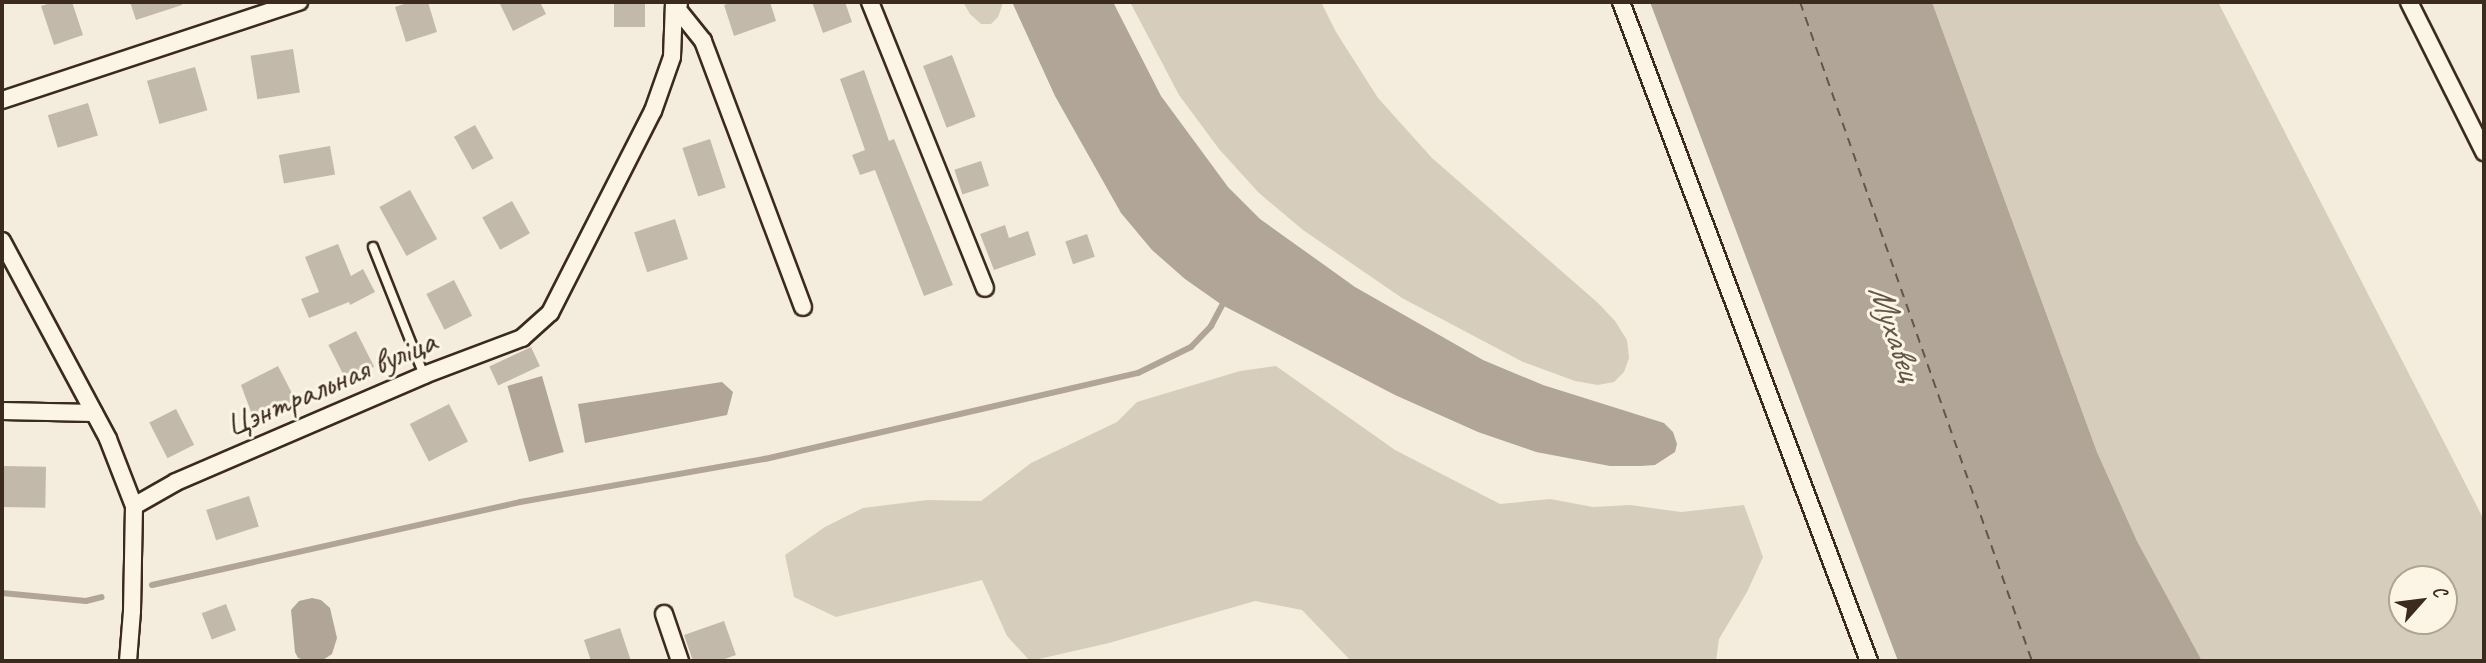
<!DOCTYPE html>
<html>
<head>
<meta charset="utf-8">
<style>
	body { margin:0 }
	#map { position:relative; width:2486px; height:663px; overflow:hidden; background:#f4eddd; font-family:Caveat,sans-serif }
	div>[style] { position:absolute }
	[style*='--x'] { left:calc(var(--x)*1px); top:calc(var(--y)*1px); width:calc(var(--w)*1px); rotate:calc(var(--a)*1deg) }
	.green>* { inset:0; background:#d6cdbd }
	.water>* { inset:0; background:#b0a596; transform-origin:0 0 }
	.stream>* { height:6px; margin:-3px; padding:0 3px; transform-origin:3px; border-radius:3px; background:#b0a596 }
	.ferry>* { height:2px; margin-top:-1px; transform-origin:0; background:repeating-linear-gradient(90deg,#645548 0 9px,transparent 0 16px) }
	.building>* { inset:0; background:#c3b9aa; transform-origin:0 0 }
	.roads { filter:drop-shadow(2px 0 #3b2a1e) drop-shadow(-2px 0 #3b2a1e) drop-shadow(0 2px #3b2a1e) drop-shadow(0 -2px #3b2a1e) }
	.lane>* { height:8px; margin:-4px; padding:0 4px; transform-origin:4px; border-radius:4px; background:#fcf5e5 }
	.street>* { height:16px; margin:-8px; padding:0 8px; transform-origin:8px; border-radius:8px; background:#fcf5e5 }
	span { translate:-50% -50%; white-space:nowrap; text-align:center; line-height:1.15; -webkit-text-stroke:6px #fcf5e5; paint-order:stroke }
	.street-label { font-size:33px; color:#3b2a1e }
	.water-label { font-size:35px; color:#645548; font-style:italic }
	.frame { position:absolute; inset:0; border:4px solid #3b2a1e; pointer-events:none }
	.north { position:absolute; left:2388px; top:565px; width:70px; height:70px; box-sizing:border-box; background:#fcf5e5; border:2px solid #afa495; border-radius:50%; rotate:62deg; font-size:19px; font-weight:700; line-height:28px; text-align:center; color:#3b2a1e }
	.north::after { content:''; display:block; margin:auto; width:24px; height:32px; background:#3b2a1e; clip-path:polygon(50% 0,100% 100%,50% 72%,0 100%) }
</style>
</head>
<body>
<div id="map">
	<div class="green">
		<i style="clip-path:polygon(963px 2px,1002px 2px,1002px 6px,998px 17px,991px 24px,981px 24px,970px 14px)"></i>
		<i style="clip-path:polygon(1130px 2px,1321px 2px,1336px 32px,1378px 98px,1432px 158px,1598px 303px,1615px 321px,1627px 340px,1629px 358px,1624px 372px,1614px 382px,1598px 385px,1575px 381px,1523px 362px,1402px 298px,1303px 230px,1259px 193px,1219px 149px,1179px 95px)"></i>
		<i style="clip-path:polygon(evenodd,1932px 2px,2218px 2px,2484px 520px,2484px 661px,2202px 661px,2137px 541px,2097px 452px,1932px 2px,2402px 579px,2444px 579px,2444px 621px,2402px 621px,2402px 579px)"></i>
		<i style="clip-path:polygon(1276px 366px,1395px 450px,1500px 504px,1550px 499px,1593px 507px,1630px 505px,1681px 512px,1744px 505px,1763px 557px,1747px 592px,1719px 639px,1716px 661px,1351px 661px,1302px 610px,1255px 601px,1109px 643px,1030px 661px,1007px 636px,982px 580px,836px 617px,794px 597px,785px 555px,825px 527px,863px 508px,927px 500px,981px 501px,1031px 463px,1117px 422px,1137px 402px,1240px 371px)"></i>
	</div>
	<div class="water">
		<i style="clip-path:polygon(1012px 2px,1113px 2px,1161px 96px,1228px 187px,1260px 219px,1355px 287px,1483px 360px,1543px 385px,1664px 423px,1673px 432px,1677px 444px,1675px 452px,1655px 465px,1641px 466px,1610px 466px,1536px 452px,1478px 432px,1395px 395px,1222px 305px,1185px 279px,1152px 250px,1121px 213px,1055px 96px)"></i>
		<i style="clip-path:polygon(1650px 2px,1932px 2px,2097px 452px,2137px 541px,2202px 661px,1898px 661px)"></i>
		<i style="left:542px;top:376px;width:79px;height:36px;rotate:74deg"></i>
		<i style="clip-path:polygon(722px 382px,733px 392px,727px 415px,585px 443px,578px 404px)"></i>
		<i style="clip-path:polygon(312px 598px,321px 600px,330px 608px,337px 638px,332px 654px,323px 660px,308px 661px,298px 658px,295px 652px,291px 610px,299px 601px)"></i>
	</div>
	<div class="stream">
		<i style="--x:152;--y:585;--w:377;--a:-12.7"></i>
		<i style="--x:520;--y:502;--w:249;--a:-10"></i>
		<i style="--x:765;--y:459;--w:383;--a:-13"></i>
		<i style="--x:1138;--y:373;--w:59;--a:-26.1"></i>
		<i style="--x:1191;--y:347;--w:29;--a:-46"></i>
		<i style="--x:1211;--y:326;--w:24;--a:-62"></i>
		<i style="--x:2;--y:593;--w:84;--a:5.4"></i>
		<i style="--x:86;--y:601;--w:16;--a:-14"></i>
	</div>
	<div class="ferry">
		<i style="--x:1800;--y:2;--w:699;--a:70.61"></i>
	</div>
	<div class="building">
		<i style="clip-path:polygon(54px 2px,72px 2px,83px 35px,54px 45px,41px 6px)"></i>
		<i style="clip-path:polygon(130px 2px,182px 2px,182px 5px,136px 20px)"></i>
		<i style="clip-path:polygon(410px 2px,428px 2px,437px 32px,406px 42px,395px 7px)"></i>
		<i style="clip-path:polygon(499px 2px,540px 2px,546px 14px,513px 31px)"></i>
		<i style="left:614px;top:2px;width:31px;height:25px"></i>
		<i style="clip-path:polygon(734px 2px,770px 2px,776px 21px,734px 36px,724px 5px)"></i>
		<i style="clip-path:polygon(812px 2px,845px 2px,852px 22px,823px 33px)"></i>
		<i style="left:293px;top:49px;width:44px;height:43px;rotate:81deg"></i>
		<i style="left:952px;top:55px;width:66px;height:31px;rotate:69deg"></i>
		<i style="left:195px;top:67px;width:45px;height:50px;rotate:74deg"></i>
		<i style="clip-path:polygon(864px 70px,889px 141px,894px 139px,953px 285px,924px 296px,875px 170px,860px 175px,852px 155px,865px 150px,840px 79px)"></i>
		<i style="left:88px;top:103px;width:34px;height:42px;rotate:73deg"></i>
		<i style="left:475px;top:125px;width:38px;height:24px;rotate:61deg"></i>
		<i style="left:710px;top:139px;width:51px;height:29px;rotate:72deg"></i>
		<i style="left:330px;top:146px;width:29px;height:52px;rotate:80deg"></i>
		<i style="left:981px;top:161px;width:26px;height:28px;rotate:72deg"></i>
		<i style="left:410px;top:190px;width:56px;height:35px;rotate:61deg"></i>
		<i style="left:512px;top:201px;width:37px;height:34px;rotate:61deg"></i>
		<i style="left:675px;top:219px;width:42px;height:43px;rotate:72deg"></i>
		<i style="clip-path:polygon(1005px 225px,1009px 238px,1028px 231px,1036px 255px,994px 270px,980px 234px)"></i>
		<i style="left:1087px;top:234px;width:24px;height:23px;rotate:71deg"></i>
		<i style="clip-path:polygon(338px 244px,351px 276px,363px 269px,375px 292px,350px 305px,349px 302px,309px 318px,301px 299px,319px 292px,305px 257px)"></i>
		<i style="left:454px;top:280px;width:40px;height:31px;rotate:63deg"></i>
		<i style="left:356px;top:331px;width:40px;height:31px;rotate:63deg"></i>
		<i style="left:531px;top:347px;width:21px;height:46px;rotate:65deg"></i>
		<i style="clip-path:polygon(278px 366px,296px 401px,254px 420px,241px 385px)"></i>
		<i style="left:449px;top:404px;width:42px;height:44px;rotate:63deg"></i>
		<i style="left:176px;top:409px;width:40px;height:30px;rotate:63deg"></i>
		<i style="left:2px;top:466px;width:44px;height:41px;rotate:1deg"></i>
		<i style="left:249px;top:496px;width:32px;height:45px;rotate:72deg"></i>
		<i style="left:226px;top:604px;width:28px;height:26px;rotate:69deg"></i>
		<i style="clip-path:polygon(724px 621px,736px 655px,719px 661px,693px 661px,684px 635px)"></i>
		<i style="clip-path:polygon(620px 628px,631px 661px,591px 661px,584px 640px)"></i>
	</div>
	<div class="roads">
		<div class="lane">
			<i style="--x:373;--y:247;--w:138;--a:68.3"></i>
		</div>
		<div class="street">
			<i style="--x:870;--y:2;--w:308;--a:68.1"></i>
			<i style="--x:1621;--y:2;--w:704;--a:69.38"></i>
			<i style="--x:2409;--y:2;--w:168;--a:63.4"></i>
			<i style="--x:679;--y:4;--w:4;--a:153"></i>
			<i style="--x:675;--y:6;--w:45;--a:51.3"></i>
			<i style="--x:703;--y:41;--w:284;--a:69.4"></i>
			<i style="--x:2;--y:100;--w:313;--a:-18.3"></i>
			<i style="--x:2;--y:241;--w:225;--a:61.8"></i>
			<i style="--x:108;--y:439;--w:72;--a:68.8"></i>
			<i style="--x:2;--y:411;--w:92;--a:1.2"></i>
			<i style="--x:664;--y:614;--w:50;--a:71.2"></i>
			<i style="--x:128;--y:661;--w:50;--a:-85.4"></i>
			<i style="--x:132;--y:611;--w:105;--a:-88.9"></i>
			<i style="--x:134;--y:506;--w:48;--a:-29.7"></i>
			<i style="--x:176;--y:482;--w:270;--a:-23.3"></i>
			<i style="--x:424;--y:375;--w:105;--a:-20.7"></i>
			<i style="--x:522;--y:338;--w:38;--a:-42"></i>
			<i style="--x:550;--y:313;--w:227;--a:-63"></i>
			<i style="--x:653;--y:111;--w:57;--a:-70.6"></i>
			<i style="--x:672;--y:57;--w:55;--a:-87.9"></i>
		</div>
	</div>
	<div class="street-label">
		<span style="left:331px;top:384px;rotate:-23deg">Цэнтральная вуліца</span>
	</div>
	<div class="water-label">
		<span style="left:1895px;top:332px;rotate:71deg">Мухавец</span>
	</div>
	<div class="frame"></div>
	<div class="north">С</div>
</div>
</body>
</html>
